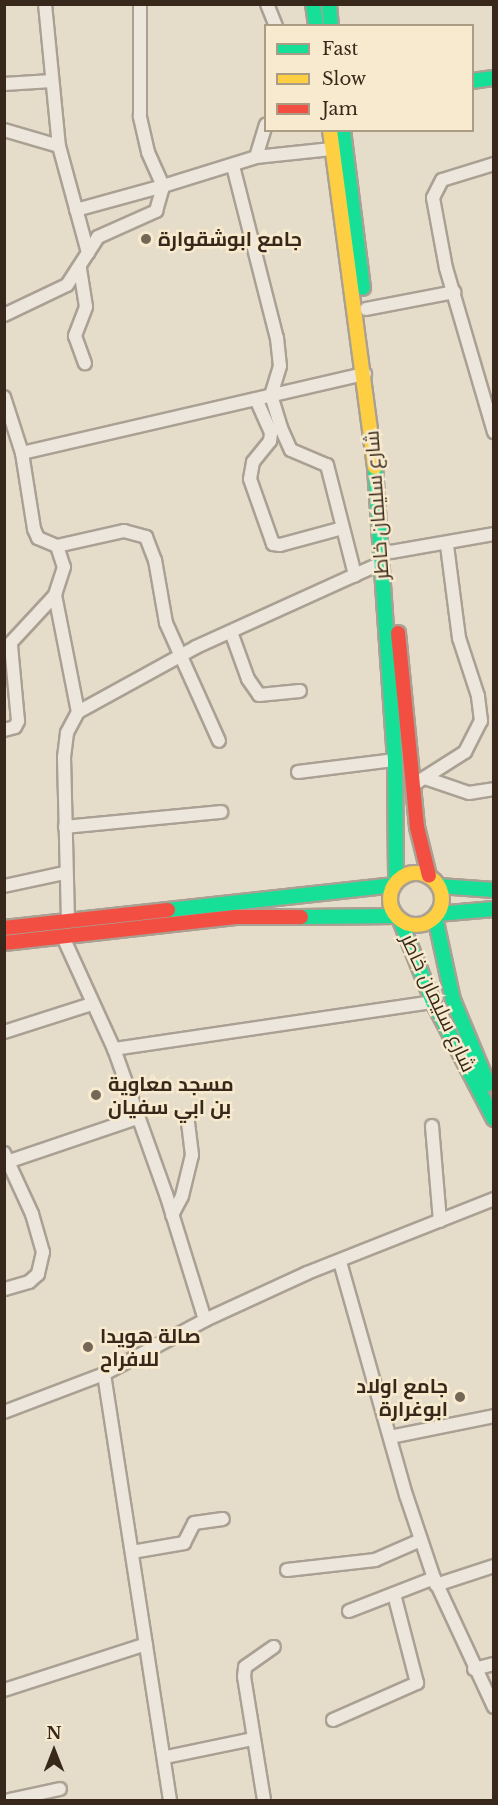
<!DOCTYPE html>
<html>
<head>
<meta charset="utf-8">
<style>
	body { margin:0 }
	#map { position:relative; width:498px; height:1805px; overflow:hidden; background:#e5dcc9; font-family:"Libre Baskerville",Cairo,serif }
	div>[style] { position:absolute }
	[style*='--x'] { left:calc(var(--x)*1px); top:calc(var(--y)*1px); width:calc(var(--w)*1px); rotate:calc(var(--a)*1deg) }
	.roads { filter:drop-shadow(2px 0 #aaa093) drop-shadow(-2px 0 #aaa093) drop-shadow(0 2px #aaa093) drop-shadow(0 -2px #aaa093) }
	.street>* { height:12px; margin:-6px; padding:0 6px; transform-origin:6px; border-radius:6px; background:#ece6dc }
	.fast>* { height:14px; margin:-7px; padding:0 7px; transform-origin:7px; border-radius:7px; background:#16e098 }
	.slow>* { height:14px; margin:-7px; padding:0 7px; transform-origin:7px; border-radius:7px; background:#ffcf43 }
	.slow>.ring { margin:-7px; padding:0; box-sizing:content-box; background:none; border:14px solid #ffcf43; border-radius:50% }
	.jam>* { height:14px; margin:-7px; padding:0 7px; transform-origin:7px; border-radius:7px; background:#f24e42 }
	.dots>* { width:16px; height:16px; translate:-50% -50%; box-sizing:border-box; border:3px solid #f8eace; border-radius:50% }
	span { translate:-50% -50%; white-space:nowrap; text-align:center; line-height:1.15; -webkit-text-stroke:5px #f8eace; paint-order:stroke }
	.poi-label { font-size:20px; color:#38281b; font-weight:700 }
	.left { translate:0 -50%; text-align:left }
	.right { translate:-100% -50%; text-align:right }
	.street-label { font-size:20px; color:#38281b }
	.frame { position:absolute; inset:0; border:6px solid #38281b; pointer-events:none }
	.legend { position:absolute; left:264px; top:24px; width:210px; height:108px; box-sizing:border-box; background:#f8eace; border:2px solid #ab9c86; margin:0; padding:8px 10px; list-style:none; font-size:18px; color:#38281b }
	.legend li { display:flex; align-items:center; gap:12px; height:30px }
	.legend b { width:30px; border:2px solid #ab9c86 }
	.north { position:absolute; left:24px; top:1721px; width:60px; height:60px; -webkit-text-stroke:4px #f8eace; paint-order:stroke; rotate:0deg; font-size:16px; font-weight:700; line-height:24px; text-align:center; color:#38281b }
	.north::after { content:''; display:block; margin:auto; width:21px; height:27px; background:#38281b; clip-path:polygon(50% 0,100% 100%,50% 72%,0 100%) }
</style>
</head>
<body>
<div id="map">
	<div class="roads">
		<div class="street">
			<i style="--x:45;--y:4;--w:143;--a:84.4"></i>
			<i style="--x:59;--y:146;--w:111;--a:74.8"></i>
			<i style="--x:267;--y:4;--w:24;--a:68"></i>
			<i style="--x:4;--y:84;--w:48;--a:-3.6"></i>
			<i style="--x:4;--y:130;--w:57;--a:16.2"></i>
			<i style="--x:256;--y:157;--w:34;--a:-73"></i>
			<i style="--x:494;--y:164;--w:54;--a:162.9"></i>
			<i style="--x:442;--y:180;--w:20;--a:117"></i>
			<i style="--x:433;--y:198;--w:71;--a:79.5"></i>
			<i style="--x:446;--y:268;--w:171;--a:73.7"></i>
			<i style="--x:233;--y:166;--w:178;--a:75.7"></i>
			<i style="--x:277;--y:338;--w:28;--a:84"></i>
			<i style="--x:280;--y:366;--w:30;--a:107"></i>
			<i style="--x:271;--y:395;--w:34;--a:73"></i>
			<i style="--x:281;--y:428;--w:24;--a:66"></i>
			<i style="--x:291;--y:450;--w:39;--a:23"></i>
			<i style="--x:327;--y:465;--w:114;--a:75.7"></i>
			<i style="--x:76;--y:210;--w:90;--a:-15.4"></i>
			<i style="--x:163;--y:186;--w:37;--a:-114"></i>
			<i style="--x:148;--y:152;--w:37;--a:-103"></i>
			<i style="--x:140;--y:116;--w:112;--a:-90"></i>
			<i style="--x:80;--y:269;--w:38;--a:81"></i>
			<i style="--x:86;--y:307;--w:31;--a:111"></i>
			<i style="--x:75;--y:336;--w:29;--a:70"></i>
			<i style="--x:366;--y:309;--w:90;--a:-10.9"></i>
			<i style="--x:4;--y:315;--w:70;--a:-25.5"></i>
			<i style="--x:67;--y:285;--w:57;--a:-57.1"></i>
			<i style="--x:98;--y:237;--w:64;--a:-24.1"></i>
			<i style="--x:156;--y:211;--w:26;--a:-74"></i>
			<i style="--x:163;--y:186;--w:97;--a:-17.3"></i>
			<i style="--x:256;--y:157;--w:76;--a:-6"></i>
			<i style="--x:4;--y:397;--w:59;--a:72.2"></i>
			<i style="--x:22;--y:453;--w:77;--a:81"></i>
			<i style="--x:34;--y:529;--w:10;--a:66"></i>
			<i style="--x:38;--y:538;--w:21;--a:23"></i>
			<i style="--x:57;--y:546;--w:22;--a:72"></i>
			<i style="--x:64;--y:567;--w:29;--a:108"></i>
			<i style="--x:55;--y:595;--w:119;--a:78.9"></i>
			<i style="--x:78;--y:712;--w:24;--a:118"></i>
			<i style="--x:67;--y:733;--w:24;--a:97"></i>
			<i style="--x:64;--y:757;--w:161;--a:88.6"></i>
			<i style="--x:256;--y:399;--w:37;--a:66"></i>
			<i style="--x:271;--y:433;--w:8;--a:97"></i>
			<i style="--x:270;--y:441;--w:27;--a:129"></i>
			<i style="--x:253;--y:462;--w:17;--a:100"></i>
			<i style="--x:250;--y:479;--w:69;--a:70.5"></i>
			<i style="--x:273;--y:544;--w:7;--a:8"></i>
			<i style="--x:280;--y:545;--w:65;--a:-15.1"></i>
			<i style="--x:22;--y:453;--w:352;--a:-13"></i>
			<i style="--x:57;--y:546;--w:69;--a:-12.6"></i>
			<i style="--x:124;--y:531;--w:23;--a:15"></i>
			<i style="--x:146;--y:537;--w:25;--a:69"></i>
			<i style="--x:155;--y:560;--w:64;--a:80.1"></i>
			<i style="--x:166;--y:623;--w:129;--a:65.8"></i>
			<i style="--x:391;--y:552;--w:105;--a:-9.9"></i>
			<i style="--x:231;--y:632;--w:50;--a:70.1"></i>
			<i style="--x:248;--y:679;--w:19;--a:55"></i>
			<i style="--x:259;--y:695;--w:41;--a:-5.6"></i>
			<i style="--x:5;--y:649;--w:74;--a:-47.2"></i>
			<i style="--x:78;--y:712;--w:135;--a:-28.8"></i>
			<i style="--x:196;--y:647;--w:203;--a:-24.4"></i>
			<i style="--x:4;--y:730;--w:11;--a:-15"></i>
			<i style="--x:15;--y:727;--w:7;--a:-63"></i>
			<i style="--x:18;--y:721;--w:76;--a:-95.3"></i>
			<i style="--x:298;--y:772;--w:98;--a:-7.1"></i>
			<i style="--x:425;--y:778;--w:46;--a:18.8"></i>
			<i style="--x:469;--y:793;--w:25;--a:-9"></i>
			<i style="--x:413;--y:785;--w:62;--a:-32.4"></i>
			<i style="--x:465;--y:752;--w:35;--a:-63"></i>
			<i style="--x:481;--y:721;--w:25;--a:-97"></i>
			<i style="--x:478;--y:696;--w:61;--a:-108.1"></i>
			<i style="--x:459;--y:638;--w:94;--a:-97.4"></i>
			<i style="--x:65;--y:827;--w:157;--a:-5.5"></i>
			<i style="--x:4;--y:886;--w:61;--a:-12.2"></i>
			<i style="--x:63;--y:937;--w:123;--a:65.5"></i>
			<i style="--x:114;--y:1049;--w:154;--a:70.3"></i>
			<i style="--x:166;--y:1194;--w:132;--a:72.8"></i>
			<i style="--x:4;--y:1032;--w:92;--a:-17.7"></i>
			<i style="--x:114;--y:1049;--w:322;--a:-8.4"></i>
			<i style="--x:432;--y:1126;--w:95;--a:85.2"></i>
			<i style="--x:4;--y:1153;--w:67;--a:65.3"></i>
			<i style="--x:32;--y:1214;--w:40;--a:74"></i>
			<i style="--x:43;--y:1252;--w:23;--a:103"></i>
			<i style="--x:38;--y:1274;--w:12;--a:138"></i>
			<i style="--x:29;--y:1282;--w:26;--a:164"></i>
			<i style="--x:10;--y:1161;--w:134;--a:-18.7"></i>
			<i style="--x:172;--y:1215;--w:21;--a:-62"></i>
			<i style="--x:182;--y:1196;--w:42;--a:-76.3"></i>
			<i style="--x:192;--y:1155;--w:35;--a:-97"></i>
			<i style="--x:340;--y:1262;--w:242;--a:74.2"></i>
			<i style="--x:406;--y:1495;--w:88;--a:71.4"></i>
			<i style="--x:434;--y:1578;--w:142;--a:65.1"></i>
			<i style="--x:104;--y:1374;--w:431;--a:81.2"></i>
			<i style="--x:4;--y:1412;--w:107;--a:-20.8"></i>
			<i style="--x:104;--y:1374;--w:115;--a:-28.1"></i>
			<i style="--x:205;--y:1320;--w:112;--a:-24.7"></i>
			<i style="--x:307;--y:1273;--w:201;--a:-21.6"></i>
			<i style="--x:390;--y:1437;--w:106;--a:-11.4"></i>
			<i style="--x:132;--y:1552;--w:53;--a:-9.8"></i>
			<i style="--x:184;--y:1543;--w:22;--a:-63"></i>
			<i style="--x:194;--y:1523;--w:29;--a:-8"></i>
			<i style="--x:287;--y:1570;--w:89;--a:-6.5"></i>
			<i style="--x:375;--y:1560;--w:50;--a:-23.5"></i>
			<i style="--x:436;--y:1585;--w:61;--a:-18.1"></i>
			<i style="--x:349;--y:1611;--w:91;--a:-21.2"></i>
			<i style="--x:474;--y:1669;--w:21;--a:-14"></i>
			<i style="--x:4;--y:1690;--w:149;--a:-17.9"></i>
			<i style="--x:333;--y:1720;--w:92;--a:-23.8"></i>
			<i style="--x:417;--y:1683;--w:92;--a:-104.5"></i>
			<i style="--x:166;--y:1757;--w:88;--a:-11.8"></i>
			<i style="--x:9;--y:1800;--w:52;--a:-12.2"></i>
			<i style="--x:264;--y:1800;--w:125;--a:-99.2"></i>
			<i style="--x:244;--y:1677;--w:10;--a:-84"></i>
			<i style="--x:245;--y:1667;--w:35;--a:-35"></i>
		</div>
		<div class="fast">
			<i style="--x:313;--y:4;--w:22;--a:82"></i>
			<i style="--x:329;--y:4;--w:22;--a:85"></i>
			<i style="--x:472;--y:81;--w:22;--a:-8"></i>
			<i style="--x:343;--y:130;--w:159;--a:82.8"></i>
			<i style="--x:375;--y:467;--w:294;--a:86.1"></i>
			<i style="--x:395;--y:760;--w:121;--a:89.5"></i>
			<i style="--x:439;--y:886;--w:55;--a:4.2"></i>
			<i style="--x:168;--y:910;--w:226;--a:-6.3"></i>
			<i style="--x:437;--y:914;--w:57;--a:-5"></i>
			<i style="--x:301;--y:917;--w:95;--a:-0.6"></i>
			<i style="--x:435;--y:917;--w:85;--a:77.8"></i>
			<i style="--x:453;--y:1000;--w:91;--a:67.4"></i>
			<i style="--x:400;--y:920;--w:88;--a:68.1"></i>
			<i style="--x:433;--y:1002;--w:132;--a:62.5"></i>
		</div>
		<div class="slow">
			<i style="--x:330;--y:130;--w:340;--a:82.4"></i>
			<i class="ring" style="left:390px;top:873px;width:38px;height:38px"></i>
		</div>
		<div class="jam">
			<i style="--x:398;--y:633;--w:195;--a:84.4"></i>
			<i style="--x:417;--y:827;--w:50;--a:76.2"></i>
			<i style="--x:4;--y:928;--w:165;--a:-6.3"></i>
			<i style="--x:4;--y:943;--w:233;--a:-6.4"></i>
			<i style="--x:236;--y:917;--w:65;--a:0"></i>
		</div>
	</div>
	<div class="dots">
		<i style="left:146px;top:239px;background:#756758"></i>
		<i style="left:96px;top:1095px;background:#756758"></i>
		<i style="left:88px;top:1347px;background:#756758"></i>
		<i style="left:460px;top:1397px;background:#756758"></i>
	</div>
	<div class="poi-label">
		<span class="left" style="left:158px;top:239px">جامع ابوشقوارة</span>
		<span class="left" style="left:108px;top:1096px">مسجد معاوية<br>بن ابي سفيان</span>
		<span class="left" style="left:100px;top:1348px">صالة هويدا<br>للافراح</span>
		<span class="right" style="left:448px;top:1398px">جامع اولاد<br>ابوغرارة</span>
	</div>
	<div class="street-label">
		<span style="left:377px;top:505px;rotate:-94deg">شارع سليمان خاطر</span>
		<span style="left:438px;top:1003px;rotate:65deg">شارع سليمان خاطر</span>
	</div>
	<div class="frame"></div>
	<ul class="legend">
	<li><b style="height:8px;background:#16e098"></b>Fast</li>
	<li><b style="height:8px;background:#ffcf43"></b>Slow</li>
	<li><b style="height:8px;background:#f24e42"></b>Jam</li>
	</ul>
	<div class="north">N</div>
</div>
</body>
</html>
